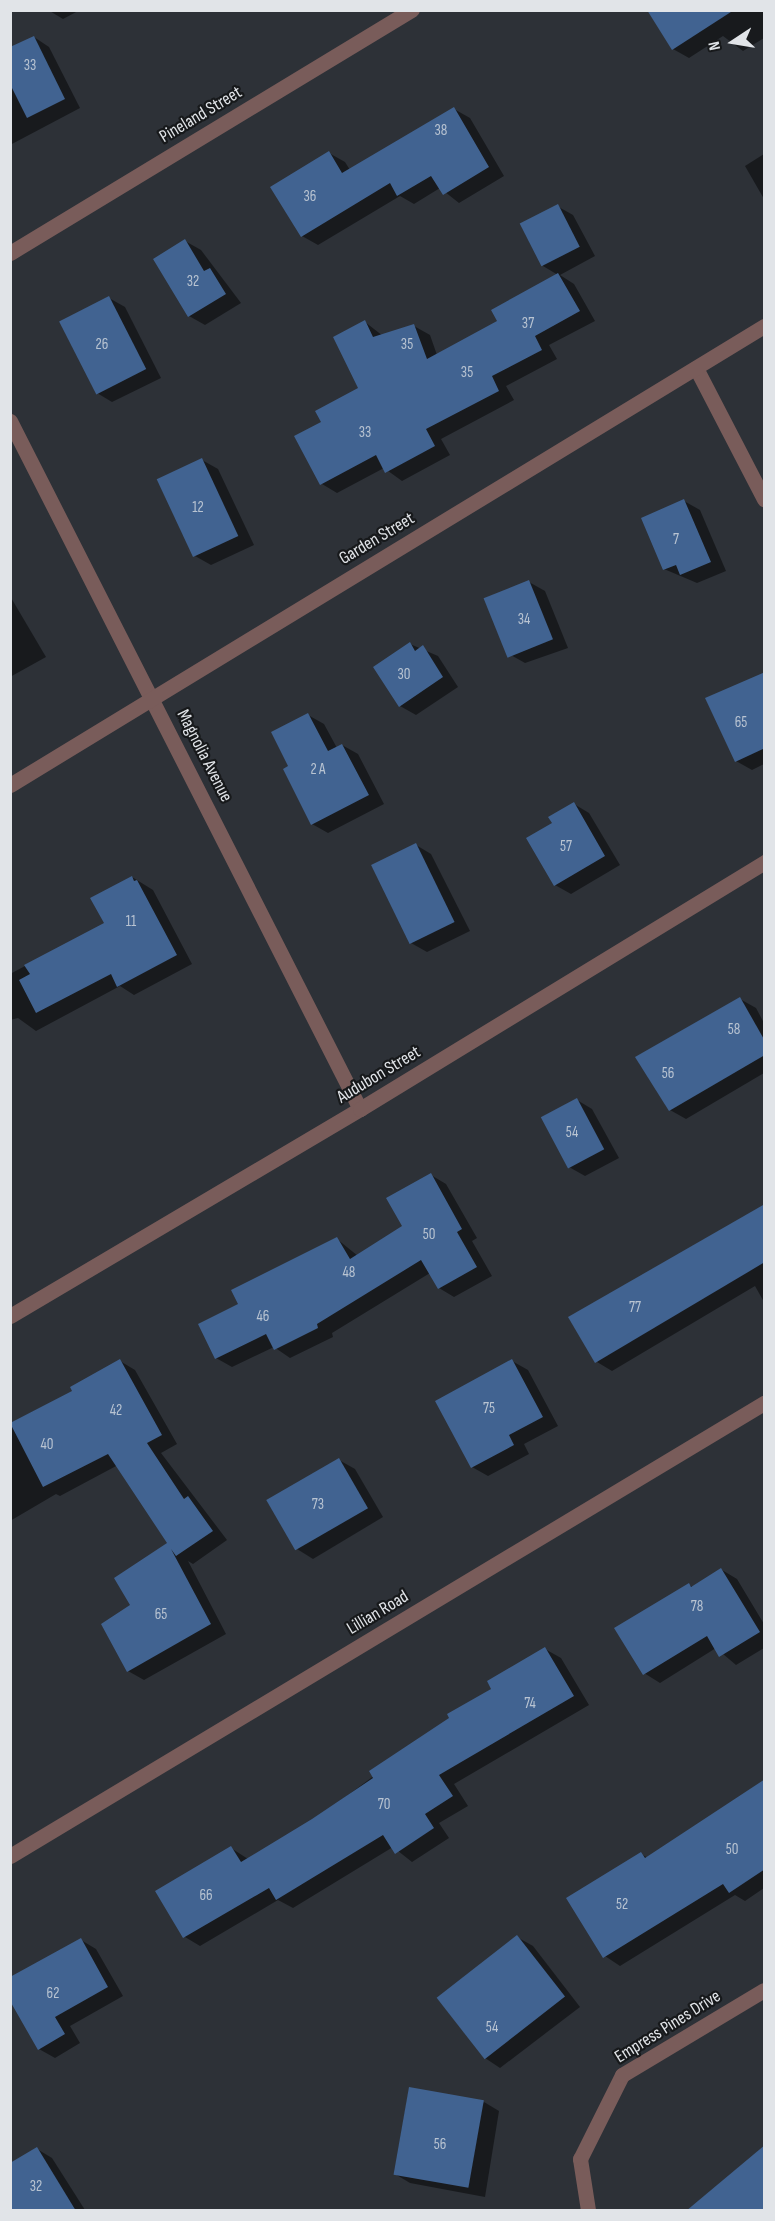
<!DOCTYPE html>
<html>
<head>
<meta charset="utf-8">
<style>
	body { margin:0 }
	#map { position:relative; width:775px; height:2221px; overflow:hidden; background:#2d3137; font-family:"Sofia Sans Condensed",sans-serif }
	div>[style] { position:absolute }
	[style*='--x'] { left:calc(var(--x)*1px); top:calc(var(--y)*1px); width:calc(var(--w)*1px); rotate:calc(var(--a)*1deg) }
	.shadow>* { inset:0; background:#0007 }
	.building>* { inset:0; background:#416391; transform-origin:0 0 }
	.minor>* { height:15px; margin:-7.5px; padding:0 7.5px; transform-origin:7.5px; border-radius:7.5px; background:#795c5a }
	span { translate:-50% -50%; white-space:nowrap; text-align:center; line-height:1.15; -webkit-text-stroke:4.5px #17191b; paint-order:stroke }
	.number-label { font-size:15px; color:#b9c4d2 }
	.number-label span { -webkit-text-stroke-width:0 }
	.street-label { font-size:18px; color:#e1e4e8 }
	.frame { position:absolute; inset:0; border:12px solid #e1e4e8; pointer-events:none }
	.north { position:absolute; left:703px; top:12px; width:60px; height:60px; -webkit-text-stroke:4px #17191b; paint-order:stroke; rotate:258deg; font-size:16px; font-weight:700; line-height:24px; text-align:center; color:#e1e4e8 }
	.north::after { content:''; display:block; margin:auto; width:21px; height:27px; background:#e1e4e8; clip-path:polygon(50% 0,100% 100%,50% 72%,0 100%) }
</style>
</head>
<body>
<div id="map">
	<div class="shadow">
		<i style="clip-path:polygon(48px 10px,80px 10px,63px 19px)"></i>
		<i style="clip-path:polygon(649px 10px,764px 10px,764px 38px,743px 51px,723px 36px,689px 58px,673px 49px)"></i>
		<i style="clip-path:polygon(34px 37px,49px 47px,80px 108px,10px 145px,10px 49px)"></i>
		<i style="clip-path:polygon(454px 109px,470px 118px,504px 176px,459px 203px,440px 188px,414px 204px,400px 196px,318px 245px,302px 236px,272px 187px,329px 153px,345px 162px,350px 170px)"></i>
		<i style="clip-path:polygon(764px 154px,764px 199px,745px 166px)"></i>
		<i style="clip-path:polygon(557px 206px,573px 215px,595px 256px,560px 275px,574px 284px,595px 321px,549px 345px,557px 359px,506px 386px,514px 400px,441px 439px,450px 455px,402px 481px,384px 468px,337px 493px,322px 484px,323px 422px,360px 388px,365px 322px,383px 336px,414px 326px,430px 335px,437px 355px,499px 321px,558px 275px,543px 266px)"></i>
		<i style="clip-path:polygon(185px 241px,201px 250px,241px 303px,205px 325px,189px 316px)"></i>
		<i style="clip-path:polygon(109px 298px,125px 307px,161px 378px,112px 402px,97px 393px)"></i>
		<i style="clip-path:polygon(202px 460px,218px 469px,254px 545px,211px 565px,195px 556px)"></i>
		<i style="clip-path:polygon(684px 501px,700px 510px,726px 571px,697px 583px,664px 569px)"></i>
		<i style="clip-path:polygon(529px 582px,545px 591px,568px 648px,525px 663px,509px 654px)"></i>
		<i style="clip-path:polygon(10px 596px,46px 657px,10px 677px)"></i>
		<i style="clip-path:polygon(410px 644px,438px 656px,458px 687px,416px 715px,400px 706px)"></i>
		<i style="clip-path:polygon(764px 673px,764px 764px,752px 770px,736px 761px)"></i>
		<i style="clip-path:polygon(308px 715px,324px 724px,337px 748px,342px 745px,358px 754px,384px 804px,328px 833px,312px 824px,290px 767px)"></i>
		<i style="clip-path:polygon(574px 804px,589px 813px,620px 865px,571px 894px,555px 885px,554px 824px)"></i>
		<i style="clip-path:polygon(416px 845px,431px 854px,470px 931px,427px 952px,411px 943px)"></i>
		<i style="clip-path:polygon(132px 877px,153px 890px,192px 964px,134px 995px,120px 986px,36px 1031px,18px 1018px,10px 1020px,10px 974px,106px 923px)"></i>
		<i style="clip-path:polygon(740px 999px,756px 1008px,764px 1023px,764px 1073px,686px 1119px,670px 1110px)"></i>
		<i style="clip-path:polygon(577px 1100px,592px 1109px,619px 1158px,585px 1176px,569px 1167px)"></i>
		<i style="clip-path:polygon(431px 1175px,446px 1184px,477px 1238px,472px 1241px,492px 1276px,454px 1297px,439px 1288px,430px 1273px,332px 1333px,333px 1337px,290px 1358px,274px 1347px,232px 1367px,216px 1358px,240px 1305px,337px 1239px,358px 1256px,404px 1226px)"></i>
		<i style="clip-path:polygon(764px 1206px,764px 1302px,755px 1286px,612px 1371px,597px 1362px)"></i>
		<i style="clip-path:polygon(120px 1361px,135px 1370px,177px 1444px,161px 1453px,227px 1540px,193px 1564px,188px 1561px,226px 1634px,144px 1680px,128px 1671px,132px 1606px,169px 1543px,118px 1465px,60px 1496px,56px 1494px,10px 1521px,10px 1423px,75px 1391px)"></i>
		<i style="clip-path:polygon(512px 1361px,528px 1370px,558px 1426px,524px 1444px,529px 1454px,488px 1476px,472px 1467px)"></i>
		<i style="clip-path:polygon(339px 1460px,355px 1469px,383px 1517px,313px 1559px,297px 1549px)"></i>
		<i style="clip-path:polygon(722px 1570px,737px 1579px,764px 1624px,764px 1648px,736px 1665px,716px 1648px,660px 1683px,644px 1673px,689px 1585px,693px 1587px)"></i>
		<i style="clip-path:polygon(545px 1649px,561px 1658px,589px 1705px,454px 1784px,468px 1806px,439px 1823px,449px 1838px,412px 1862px,393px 1847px,293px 1908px,278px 1900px,200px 1946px,185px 1937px,157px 1892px,231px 1848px,248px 1859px,313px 1821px)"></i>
		<i style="clip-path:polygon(764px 1781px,764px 1888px,745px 1901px,735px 1895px,620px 1966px,605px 1956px,641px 1854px,648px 1858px)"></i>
		<i style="clip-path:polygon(517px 1937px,533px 1946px,580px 2007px,500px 2068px,485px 2058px)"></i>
		<i style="clip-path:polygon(81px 1940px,96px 1949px,123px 1996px,70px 2026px,80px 2043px,55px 2058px,39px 2049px)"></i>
		<i style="clip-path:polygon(484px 2102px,499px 2111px,485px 2197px,410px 2183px,395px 2174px)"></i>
		<i style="clip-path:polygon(37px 2149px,52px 2158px,85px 2210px,10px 2210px)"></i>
	</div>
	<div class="building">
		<i style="clip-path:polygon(647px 10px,734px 10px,672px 50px)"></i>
		<i style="clip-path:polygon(34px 36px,65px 99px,27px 118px,10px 84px,10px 47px)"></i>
		<i style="clip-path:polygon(454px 107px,489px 167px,443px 195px,431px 176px,397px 196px,390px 183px,301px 237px,270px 187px,329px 151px,342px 173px)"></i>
		<i style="left:558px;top:204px;width:48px;height:43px;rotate:63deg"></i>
		<i style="clip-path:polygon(185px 239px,204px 271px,210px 268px,226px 294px,188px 317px,153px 259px)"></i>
		<i style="clip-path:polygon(558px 273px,580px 311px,535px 336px,542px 350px,492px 376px,499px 391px,426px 429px,435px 446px,385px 473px,376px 455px,320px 485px,294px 436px,321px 422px,315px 411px,358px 388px,333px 337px,365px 320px,373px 337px,414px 324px,427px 359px,497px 321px,491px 310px)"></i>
		<i style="left:109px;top:296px;width:82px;height:56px;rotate:63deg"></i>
		<i style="left:202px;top:458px;width:86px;height:50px;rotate:65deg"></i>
		<i style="clip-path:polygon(684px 499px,711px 562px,680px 575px,676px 565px,663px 570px,641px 518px)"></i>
		<i style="left:529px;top:580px;width:64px;height:49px;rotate:68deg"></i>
		<i style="clip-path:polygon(410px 642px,415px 651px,423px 645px,443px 677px,399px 707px,373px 667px)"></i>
		<i style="clip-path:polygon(765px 672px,765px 748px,735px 762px,705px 698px)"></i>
		<i style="clip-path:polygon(308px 713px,328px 751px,342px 744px,369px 795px,311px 825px,283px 769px,288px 766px,271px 732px)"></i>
		<i style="clip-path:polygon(574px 802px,605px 856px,554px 886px,526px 838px,552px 823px,548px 817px)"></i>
		<i style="left:416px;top:843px;width:88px;height:50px;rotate:64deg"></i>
		<i style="clip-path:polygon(132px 876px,134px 881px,137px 880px,177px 955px,117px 987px,111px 974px,36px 1013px,19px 980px,30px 974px,24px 965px,104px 923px,90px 898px)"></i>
		<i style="clip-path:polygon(740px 997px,765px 1041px,765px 1055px,669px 1111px,635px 1057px)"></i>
		<i style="left:577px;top:1098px;width:58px;height:41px;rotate:62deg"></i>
		<i style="clip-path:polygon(431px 1173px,462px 1229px,457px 1232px,477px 1267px,438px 1289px,421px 1260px,317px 1324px,318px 1328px,274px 1350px,266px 1334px,215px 1359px,198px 1324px,238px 1304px,231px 1290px,337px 1237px,350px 1259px,402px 1226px,386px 1198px)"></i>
		<i style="clip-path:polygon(765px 1204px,765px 1262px,595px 1363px,568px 1317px)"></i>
		<i style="clip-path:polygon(120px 1359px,162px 1435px,147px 1443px,184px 1499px,188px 1496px,213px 1531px,176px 1556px,171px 1549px,211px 1624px,127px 1672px,101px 1624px,130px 1605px,114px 1578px,167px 1543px,108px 1454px,43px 1487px,10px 1423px,72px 1391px,70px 1387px)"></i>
		<i style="clip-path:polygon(512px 1359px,543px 1417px,509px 1435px,514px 1445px,471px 1468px,435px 1401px)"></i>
		<i style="left:339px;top:1458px;width:58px;height:84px;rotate:60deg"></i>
		<i style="clip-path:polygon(721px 1568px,760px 1632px,719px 1657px,707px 1636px,643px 1675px,614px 1628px,689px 1583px,691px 1587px)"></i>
		<i style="clip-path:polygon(545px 1647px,574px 1696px,439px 1775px,453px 1796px,425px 1814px,434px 1828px,395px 1854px,383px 1835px,276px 1900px,269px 1888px,183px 1938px,155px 1891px,231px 1846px,241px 1862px,312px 1819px,373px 1778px,369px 1771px,449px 1718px,447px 1714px,491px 1689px,487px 1681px)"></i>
		<i style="clip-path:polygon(765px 1779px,765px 1869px,729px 1893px,723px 1884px,603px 1958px,566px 1898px,641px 1852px,645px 1858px)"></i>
		<i style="left:517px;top:1935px;width:78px;height:102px;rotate:52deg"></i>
		<i style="clip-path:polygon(81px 1938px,108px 1987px,55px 2017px,65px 2034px,38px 2050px,10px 2001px,10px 1977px)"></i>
		<i style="left:409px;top:2087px;width:76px;height:89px;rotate:10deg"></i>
		<i style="clip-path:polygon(765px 2145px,765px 2211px,686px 2211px)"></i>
		<i style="clip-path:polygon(37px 2147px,76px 2211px,10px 2211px,10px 2163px)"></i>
	</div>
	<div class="minor">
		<i style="--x:10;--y:253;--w:470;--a:-31.2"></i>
		<i style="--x:696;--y:368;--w:148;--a:62.6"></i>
		<i style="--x:10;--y:421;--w:772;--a:63.04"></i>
		<i style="--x:10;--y:785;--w:883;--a:-31.33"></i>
		<i style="--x:10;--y:1316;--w:407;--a:-30.6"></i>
		<i style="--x:360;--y:1109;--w:474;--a:-31.4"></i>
		<i style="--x:10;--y:1856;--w:880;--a:-31"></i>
		<i style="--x:588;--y:2210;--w:52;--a:-98.9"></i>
		<i style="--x:580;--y:2159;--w:94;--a:-63.4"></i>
		<i style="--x:622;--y:2075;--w:165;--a:-30.9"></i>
	</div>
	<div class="number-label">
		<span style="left:30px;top:66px">33</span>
		<span style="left:441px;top:131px">38</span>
		<span style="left:310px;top:197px">36</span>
		<span style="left:193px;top:282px">32</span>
		<span style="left:528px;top:324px">37</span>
		<span style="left:102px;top:345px">26</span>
		<span style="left:407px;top:345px">35</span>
		<span style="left:467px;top:373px">35</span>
		<span style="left:365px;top:433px">33</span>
		<span style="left:198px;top:508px">12</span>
		<span style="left:676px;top:540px">7</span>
		<span style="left:524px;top:620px">34</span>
		<span style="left:404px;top:675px">30</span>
		<span style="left:741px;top:723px">65</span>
		<span style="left:318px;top:770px">2 A</span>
		<span style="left:566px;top:847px">57</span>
		<span style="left:131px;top:922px">11</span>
		<span style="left:734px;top:1030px">58</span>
		<span style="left:668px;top:1074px">56</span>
		<span style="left:572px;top:1133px">54</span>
		<span style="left:429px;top:1235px">50</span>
		<span style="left:349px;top:1273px">48</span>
		<span style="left:635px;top:1308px">77</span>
		<span style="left:263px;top:1317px">46</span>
		<span style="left:489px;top:1409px">75</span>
		<span style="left:116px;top:1411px">42</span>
		<span style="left:47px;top:1445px">40</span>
		<span style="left:318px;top:1505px">73</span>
		<span style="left:697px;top:1607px">78</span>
		<span style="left:161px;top:1615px">65</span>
		<span style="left:530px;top:1704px">74</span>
		<span style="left:384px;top:1805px">70</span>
		<span style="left:732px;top:1850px">50</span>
		<span style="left:206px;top:1896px">66</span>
		<span style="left:622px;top:1905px">52</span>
		<span style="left:53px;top:1994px">62</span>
		<span style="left:492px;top:2028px">54</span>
		<span style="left:440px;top:2145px">56</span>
		<span style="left:36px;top:2187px">32</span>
	</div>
	<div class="street-label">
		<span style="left:201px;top:115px;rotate:-31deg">Pineland Street</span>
		<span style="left:377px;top:539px;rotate:-31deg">Garden Street</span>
		<span style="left:204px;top:756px;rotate:63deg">Magnolia Avenue</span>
		<span style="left:379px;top:1075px;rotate:-31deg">Audubon Street</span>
		<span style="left:378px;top:1613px;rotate:-31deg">Lillian Road</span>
		<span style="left:668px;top:2027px;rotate:-32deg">Empress Pines Drive</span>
	</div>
	<div class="frame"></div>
	<div class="north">N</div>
</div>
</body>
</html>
